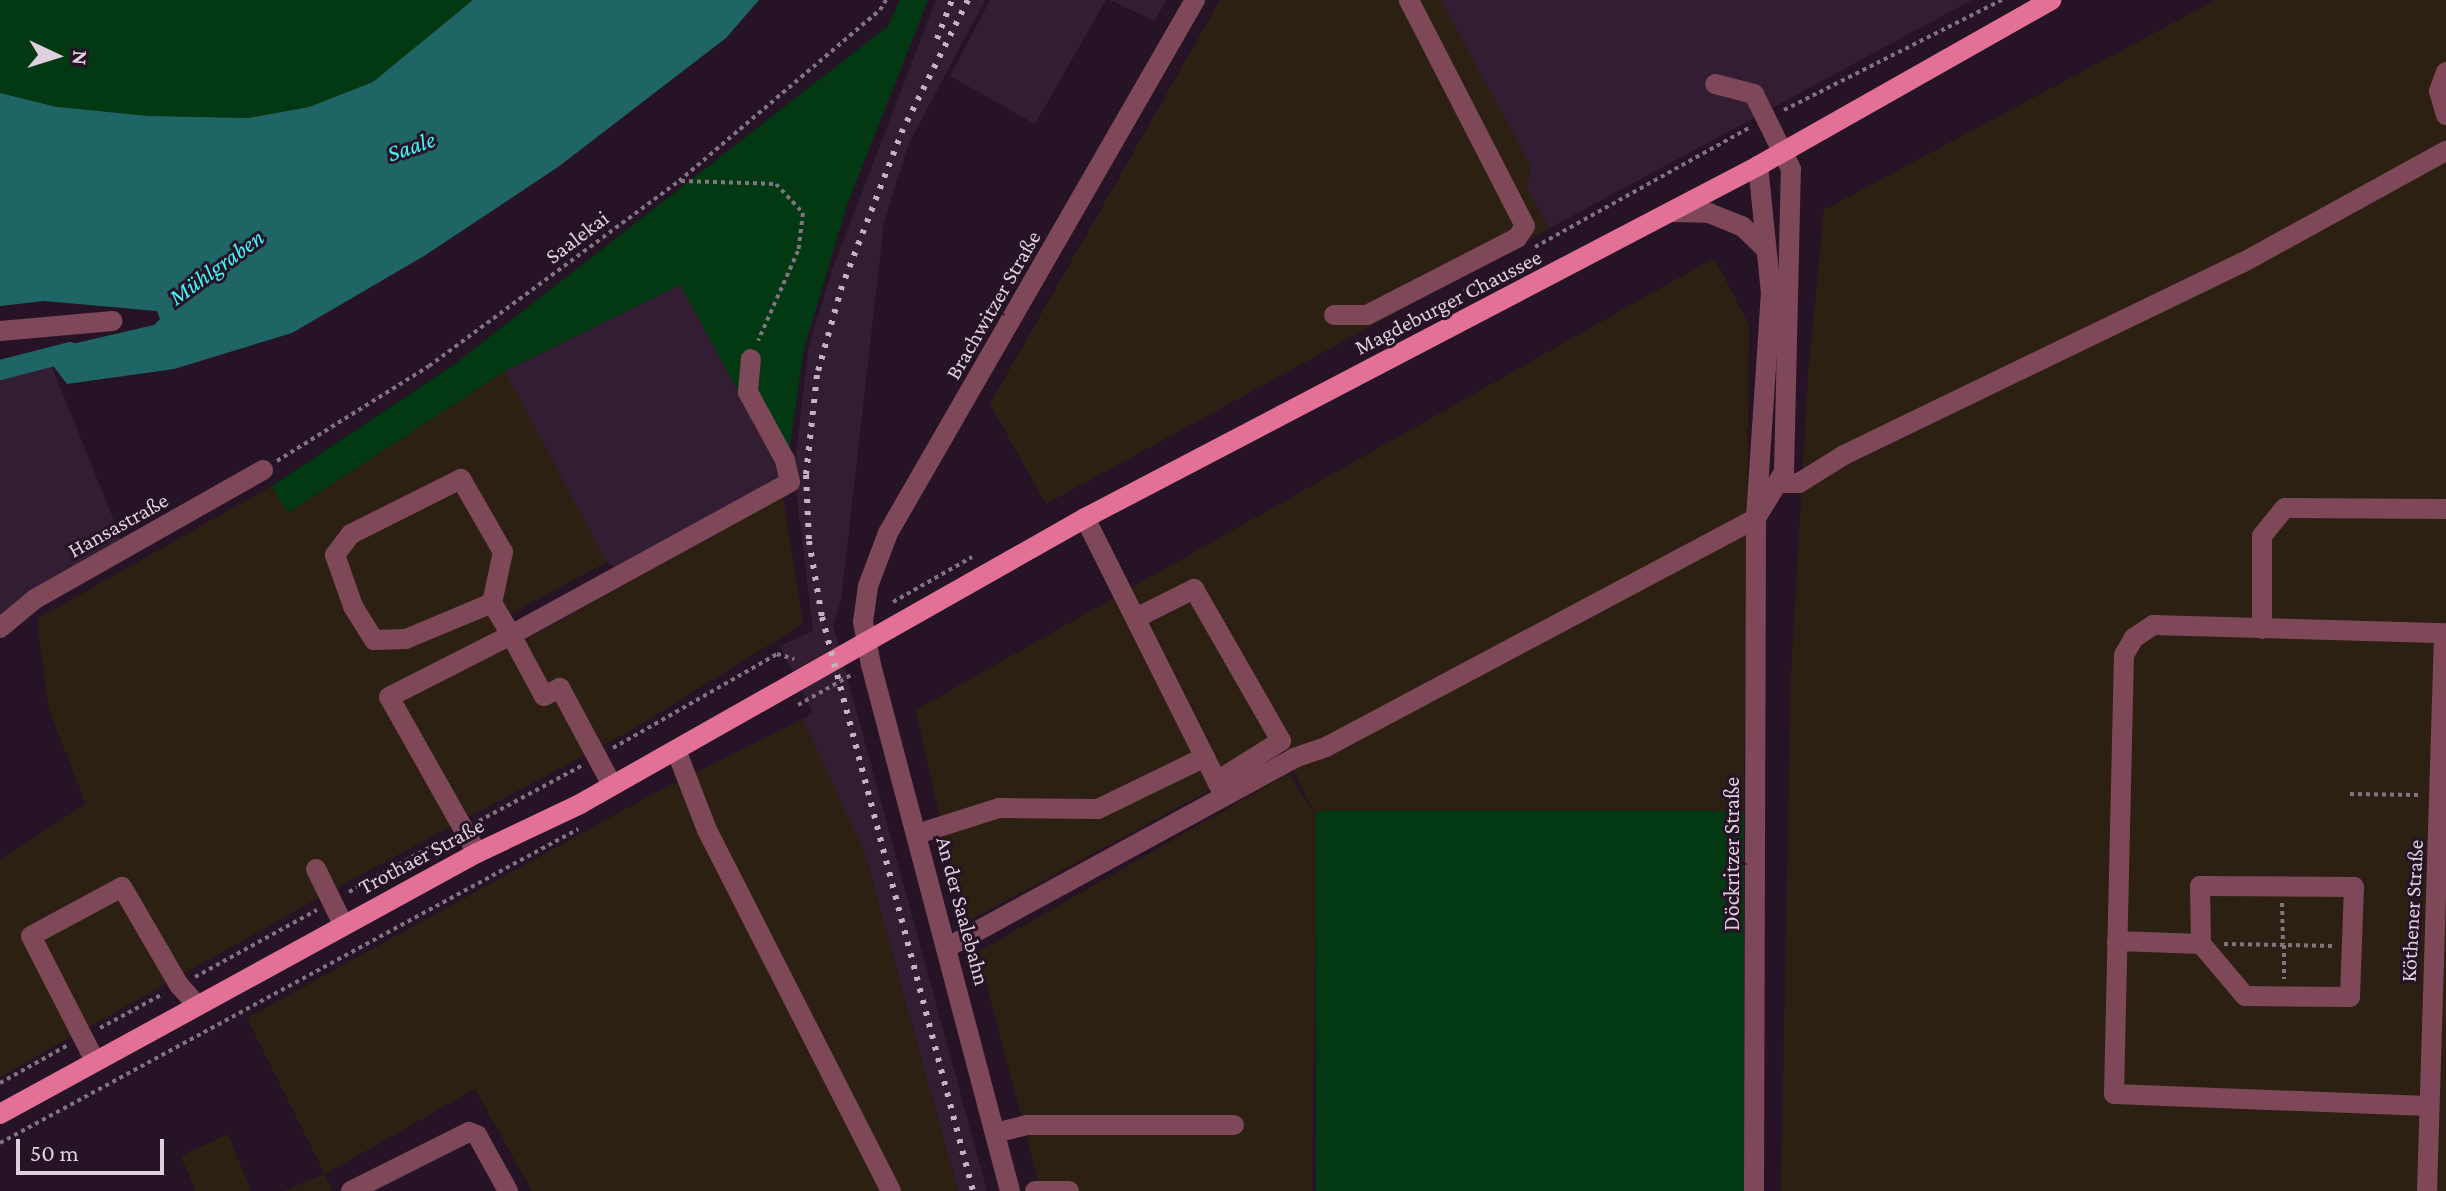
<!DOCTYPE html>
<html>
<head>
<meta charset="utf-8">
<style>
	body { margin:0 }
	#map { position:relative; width:2446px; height:1191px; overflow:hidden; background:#261426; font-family:"Crimson Pro",serif }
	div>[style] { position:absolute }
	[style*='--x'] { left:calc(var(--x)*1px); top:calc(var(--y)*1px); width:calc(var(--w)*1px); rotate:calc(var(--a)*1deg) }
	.commercial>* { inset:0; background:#2c2012 }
	.built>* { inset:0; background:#331d32 }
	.green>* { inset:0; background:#023913; transform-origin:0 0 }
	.water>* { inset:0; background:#206565 }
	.canal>* { height:20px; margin:-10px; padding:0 10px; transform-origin:10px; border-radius:10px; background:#206565 }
	.path>* { height:4px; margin-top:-2px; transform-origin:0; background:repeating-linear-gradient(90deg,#837382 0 4px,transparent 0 8px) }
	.minor>* { height:20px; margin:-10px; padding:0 10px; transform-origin:10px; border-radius:10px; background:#7f4859 }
	.major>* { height:20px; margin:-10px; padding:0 10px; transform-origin:10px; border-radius:10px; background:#e37196 }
	.rail>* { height:6px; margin-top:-3px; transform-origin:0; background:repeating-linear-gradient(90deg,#c2b4c1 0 4px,transparent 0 12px) }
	span { translate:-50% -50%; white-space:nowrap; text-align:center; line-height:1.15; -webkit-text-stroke:6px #261426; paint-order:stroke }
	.street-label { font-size:22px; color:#ded1dd }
	.water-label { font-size:24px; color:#3ef9fb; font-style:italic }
	.north { position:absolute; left:16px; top:16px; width:80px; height:80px; -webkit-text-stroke:6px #261426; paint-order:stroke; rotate:94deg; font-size:22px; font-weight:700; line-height:32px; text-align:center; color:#ded1dd }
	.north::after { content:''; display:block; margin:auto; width:28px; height:36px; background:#ded1dd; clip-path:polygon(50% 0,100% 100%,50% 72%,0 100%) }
	.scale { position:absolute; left:16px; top:1139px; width:148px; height:36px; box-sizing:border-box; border:4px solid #ded1dd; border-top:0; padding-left:10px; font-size:24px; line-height:28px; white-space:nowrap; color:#ded1dd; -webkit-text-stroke:6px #261426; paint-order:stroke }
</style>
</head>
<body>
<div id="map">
	<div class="commercial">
		<i style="clip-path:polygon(1220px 0,1441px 0,1531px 166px,1527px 189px,1550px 228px,1046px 504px,990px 404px)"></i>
		<i style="clip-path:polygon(2216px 0,2446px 0,2446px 1191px,1781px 1191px,1791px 677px,1808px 377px,1824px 210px)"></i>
		<i style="clip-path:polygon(1714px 258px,1749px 325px,1744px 811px,1316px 816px,1284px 750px,963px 924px,916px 710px)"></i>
		<i style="clip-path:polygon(505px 371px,607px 562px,510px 614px,525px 640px,783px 497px,803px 624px,628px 732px,345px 883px,0 1077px,0 860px,86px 804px,49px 710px,37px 619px,272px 486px,289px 513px)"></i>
		<i style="clip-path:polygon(803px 719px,864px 851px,958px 1191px,532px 1191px,475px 1089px,325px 1174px,332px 1191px,284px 1191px,325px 1174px,247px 1018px,655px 793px)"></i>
		<i style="clip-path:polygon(1289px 773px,1317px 820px,1312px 1191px,1041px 1191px,978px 952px)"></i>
		<i style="clip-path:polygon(228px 1134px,251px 1191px,196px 1191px,181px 1156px)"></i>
	</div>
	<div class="built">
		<i style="clip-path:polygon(936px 0,985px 0,909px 143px,884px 222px,841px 600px,833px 625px,987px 1191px,958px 1191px,864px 851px,803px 719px,813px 713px,780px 646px,813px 631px,794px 472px,808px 350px,832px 270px)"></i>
		<i style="clip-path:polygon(990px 0,1106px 0,1035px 124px,950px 76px)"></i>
		<i style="clip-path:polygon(1110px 0,1167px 0,1154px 21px)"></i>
		<i style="clip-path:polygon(1441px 0,1972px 0,1550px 228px,1527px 189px,1531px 166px)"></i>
		<i style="clip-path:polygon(681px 284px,783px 476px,616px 568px,607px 562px,505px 371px)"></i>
		<i style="clip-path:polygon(50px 362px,121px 538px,0 628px,0 375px)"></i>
	</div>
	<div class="green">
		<i style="clip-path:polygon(0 0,477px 0,373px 82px,309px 107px,248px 118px,149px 116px,57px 107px,0 93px)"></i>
		<i style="clip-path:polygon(900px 0,928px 0,847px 205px,804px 349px,790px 445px,775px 458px,680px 285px,505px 371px,288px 513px,272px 486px,455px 364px,888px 26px)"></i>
		<i style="left:1744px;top:811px;width:380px;height:428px;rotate:90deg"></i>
	</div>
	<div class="water">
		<i style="clip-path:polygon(473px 0,759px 0,726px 38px,558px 167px,424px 256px,292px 333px,174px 369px,67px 384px,42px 351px,154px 325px,160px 319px,157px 311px,44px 301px,0 306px,0 93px,57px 107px,149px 116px,248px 118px,309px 107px,373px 82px)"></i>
	</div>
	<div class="canal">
		<i style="--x:0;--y:370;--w:72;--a:-14.4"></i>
	</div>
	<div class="path">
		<i style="--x:1784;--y:110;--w:244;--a:-26.8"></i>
		<i style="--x:681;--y:181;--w:95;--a:1.8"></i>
		<i style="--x:776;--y:184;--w:40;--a:47"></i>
		<i style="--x:803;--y:213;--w:38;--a:97"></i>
		<i style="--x:798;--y:251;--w:98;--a:114"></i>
		<i style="--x:1535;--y:247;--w:247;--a:-29.1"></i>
		<i style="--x:1453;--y:303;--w:23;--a:-47"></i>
		<i style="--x:277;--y:461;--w:179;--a:-32"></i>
		<i style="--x:429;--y:366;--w:311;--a:-36.5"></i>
		<i style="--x:679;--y:181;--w:264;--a:-40.4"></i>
		<i style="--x:880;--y:10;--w:12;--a:-59"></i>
		<i style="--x:893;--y:602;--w:91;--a:-29.7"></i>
		<i style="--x:798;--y:705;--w:63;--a:-29.4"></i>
		<i style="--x:613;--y:748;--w:189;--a:-29.8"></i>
		<i style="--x:777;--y:654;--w:18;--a:16"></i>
		<i style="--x:2350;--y:794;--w:70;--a:0.8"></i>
		<i style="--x:479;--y:821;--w:116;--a:-28.3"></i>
		<i style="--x:349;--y:892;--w:112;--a:-28.9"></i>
		<i style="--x:2282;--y:903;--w:41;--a:88.6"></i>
		<i style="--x:2224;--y:944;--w:111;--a:1"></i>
		<i style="--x:2284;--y:945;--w:34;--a:90"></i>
		<i style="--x:195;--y:977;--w:139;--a:-28.8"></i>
		<i style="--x:100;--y:1028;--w:72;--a:-28.4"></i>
		<i style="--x:0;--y:1083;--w:78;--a:-29.2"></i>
		<i style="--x:0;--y:1143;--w:658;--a:-28.51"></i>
	</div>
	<div class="minor">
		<i style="--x:2446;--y:72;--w:20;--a:110"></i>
		<i style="--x:2439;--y:91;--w:25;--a:74"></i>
		<i style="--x:1670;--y:212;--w:39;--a:1"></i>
		<i style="--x:1709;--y:213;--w:35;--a:22"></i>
		<i style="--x:1742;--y:226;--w:33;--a:44"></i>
		<i style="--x:1334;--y:315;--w:33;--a:0"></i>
		<i style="--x:1367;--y:315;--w:169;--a:-27.2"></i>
		<i style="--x:1517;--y:238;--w:14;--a:-56"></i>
		<i style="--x:1525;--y:226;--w:254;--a:-117.2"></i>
		<i style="--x:0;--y:331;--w:113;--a:-5.1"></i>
		<i style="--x:1781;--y:483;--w:18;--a:0"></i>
		<i style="--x:1799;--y:483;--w:53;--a:-31.9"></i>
		<i style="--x:1844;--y:455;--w:442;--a:-25.8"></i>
		<i style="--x:2242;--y:263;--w:233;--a:-28.8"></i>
		<i style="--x:1085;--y:518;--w:304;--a:63.4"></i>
		<i style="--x:492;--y:603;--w:93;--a:157.3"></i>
		<i style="--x:406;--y:639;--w:32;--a:178"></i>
		<i style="--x:374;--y:640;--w:40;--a:-122"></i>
		<i style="--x:353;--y:606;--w:54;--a:-109.4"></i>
		<i style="--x:335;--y:555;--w:26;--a:-53"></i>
		<i style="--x:351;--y:534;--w:123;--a:-26.6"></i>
		<i style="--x:461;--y:479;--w:84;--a:60.1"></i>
		<i style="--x:503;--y:552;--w:52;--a:102.2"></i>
		<i style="--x:492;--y:603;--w:37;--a:59"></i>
		<i style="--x:511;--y:635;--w:318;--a:-28.7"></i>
		<i style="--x:790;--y:482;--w:23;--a:-103"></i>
		<i style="--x:785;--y:460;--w:77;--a:-118.6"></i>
		<i style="--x:748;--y:392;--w:33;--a:-85"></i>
		<i style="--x:1136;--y:618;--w:65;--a:-26.6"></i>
		<i style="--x:1194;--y:589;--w:175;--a:60.2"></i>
		<i style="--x:1281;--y:741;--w:75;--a:148"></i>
		<i style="--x:0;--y:628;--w:45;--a:-39.6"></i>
		<i style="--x:35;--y:599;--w:262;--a:-29.5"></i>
		<i style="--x:2262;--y:629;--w:93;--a:-90"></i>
		<i style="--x:2262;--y:536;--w:36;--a:-51"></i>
		<i style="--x:2285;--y:508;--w:161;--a:0.4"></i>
		<i style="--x:676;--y:750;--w:86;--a:68.8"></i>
		<i style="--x:707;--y:830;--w:405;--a:63"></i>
		<i style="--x:917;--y:834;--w:86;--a:-17.6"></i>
		<i style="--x:999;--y:808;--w:99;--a:0.6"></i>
		<i style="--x:1098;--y:809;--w:119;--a:-25.9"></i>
		<i style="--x:477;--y:853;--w:179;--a:-119.4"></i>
		<i style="--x:389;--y:697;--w:137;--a:-26.9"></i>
		<i style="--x:511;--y:635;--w:69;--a:61.6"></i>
		<i style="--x:544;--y:696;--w:18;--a:-27"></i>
		<i style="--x:560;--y:688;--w:110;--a:61.8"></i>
		<i style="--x:316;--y:869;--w:61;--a:63.9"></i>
		<i style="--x:2117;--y:941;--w:84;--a:2"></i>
		<i style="--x:2201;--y:944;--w:58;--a:-91"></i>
		<i style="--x:2200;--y:886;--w:154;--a:0.4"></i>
		<i style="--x:2354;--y:887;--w:110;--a:92.1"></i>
		<i style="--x:2350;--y:997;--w:105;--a:-179.5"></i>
		<i style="--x:2245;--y:996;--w:68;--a:-130.2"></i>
		<i style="--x:948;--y:947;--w:394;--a:-28.6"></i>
		<i style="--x:1294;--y:758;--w:34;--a:-19"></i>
		<i style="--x:1326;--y:747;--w:487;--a:-28"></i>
		<i style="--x:1756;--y:518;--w:54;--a:-58.7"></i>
		<i style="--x:1784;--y:472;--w:303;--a:-88.7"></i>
		<i style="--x:1791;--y:169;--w:84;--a:-116.3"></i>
		<i style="--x:1754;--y:94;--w:40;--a:-165.6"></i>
		<i style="--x:95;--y:1061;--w:140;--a:-117.1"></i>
		<i style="--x:31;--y:936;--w:103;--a:-28.3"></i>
		<i style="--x:122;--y:887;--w:113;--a:59.8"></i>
		<i style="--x:179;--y:985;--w:25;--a:48"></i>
		<i style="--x:2427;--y:1106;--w:313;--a:-177.8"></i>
		<i style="--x:2114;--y:1094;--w:439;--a:-88.7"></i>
		<i style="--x:2124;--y:655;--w:20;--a:-60"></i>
		<i style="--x:2134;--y:638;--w:23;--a:-34"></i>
		<i style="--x:2153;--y:625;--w:293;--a:1.6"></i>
		<i style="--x:995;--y:1133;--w:33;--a:-14"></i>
		<i style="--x:1027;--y:1125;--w:207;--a:0"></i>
		<i style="--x:351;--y:1191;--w:132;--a:-26.6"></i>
		<i style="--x:469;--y:1132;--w:9;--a:21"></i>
		<i style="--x:477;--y:1135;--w:64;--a:61"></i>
		<i style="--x:1010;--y:1191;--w:544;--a:-104.8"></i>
		<i style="--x:871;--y:665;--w:44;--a:-100.5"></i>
		<i style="--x:863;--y:622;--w:36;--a:-82"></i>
		<i style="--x:868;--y:586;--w:57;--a:-69.3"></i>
		<i style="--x:888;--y:533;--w:615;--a:-60.06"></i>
		<i style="--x:1035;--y:1191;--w:34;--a:0"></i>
		<i style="--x:1754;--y:1191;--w:673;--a:-89.83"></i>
		<i style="--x:1756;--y:518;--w:225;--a:-86.2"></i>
		<i style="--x:1771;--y:293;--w:128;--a:-95.8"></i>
		<i style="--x:2427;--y:1191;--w:557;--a:-88.25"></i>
	</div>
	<div class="major">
		<i style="--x:0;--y:1114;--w:544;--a:-28.69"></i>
		<i style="--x:477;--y:853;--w:114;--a:-25.4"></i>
		<i style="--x:580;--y:804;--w:580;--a:-29.52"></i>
		<i style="--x:1085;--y:518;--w:759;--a:-27.61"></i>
		<i style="--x:1758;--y:166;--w:337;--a:-29.5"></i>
	</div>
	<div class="rail">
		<i style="--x:968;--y:0;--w:144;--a:116.7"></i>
		<i style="--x:903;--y:129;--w:168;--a:111.2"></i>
		<i style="--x:842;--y:286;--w:92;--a:105.7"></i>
		<i style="--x:817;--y:375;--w:101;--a:96.3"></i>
		<i style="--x:806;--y:475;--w:66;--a:87.4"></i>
		<i style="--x:809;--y:541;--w:77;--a:80.3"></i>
		<i style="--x:822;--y:617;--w:594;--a:75.26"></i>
		<i style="--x:937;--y:39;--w:42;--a:-69"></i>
	</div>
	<div class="street-label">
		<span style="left:577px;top:237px;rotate:-37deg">Saalekai</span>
		<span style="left:1448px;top:302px;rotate:-27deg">Magdeburger Chaussee</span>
		<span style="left:993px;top:305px;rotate:-60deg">Brachwitzer Straße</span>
		<span style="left:118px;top:525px;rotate:-29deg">Hansastraße</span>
		<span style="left:1732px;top:854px;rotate:-90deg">Döckritzer Straße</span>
		<span style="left:421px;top:856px;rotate:-28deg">Trothaer Straße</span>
		<span style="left:963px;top:911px;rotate:75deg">An der Saalebahn</span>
		<span style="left:2412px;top:911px;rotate:-87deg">Köthener Straße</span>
	</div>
	<div class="water-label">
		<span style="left:411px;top:146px;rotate:-19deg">Saale</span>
		<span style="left:216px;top:267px;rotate:-36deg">Mühlgraben</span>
	</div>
	<div class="north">N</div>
	<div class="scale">50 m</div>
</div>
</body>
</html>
